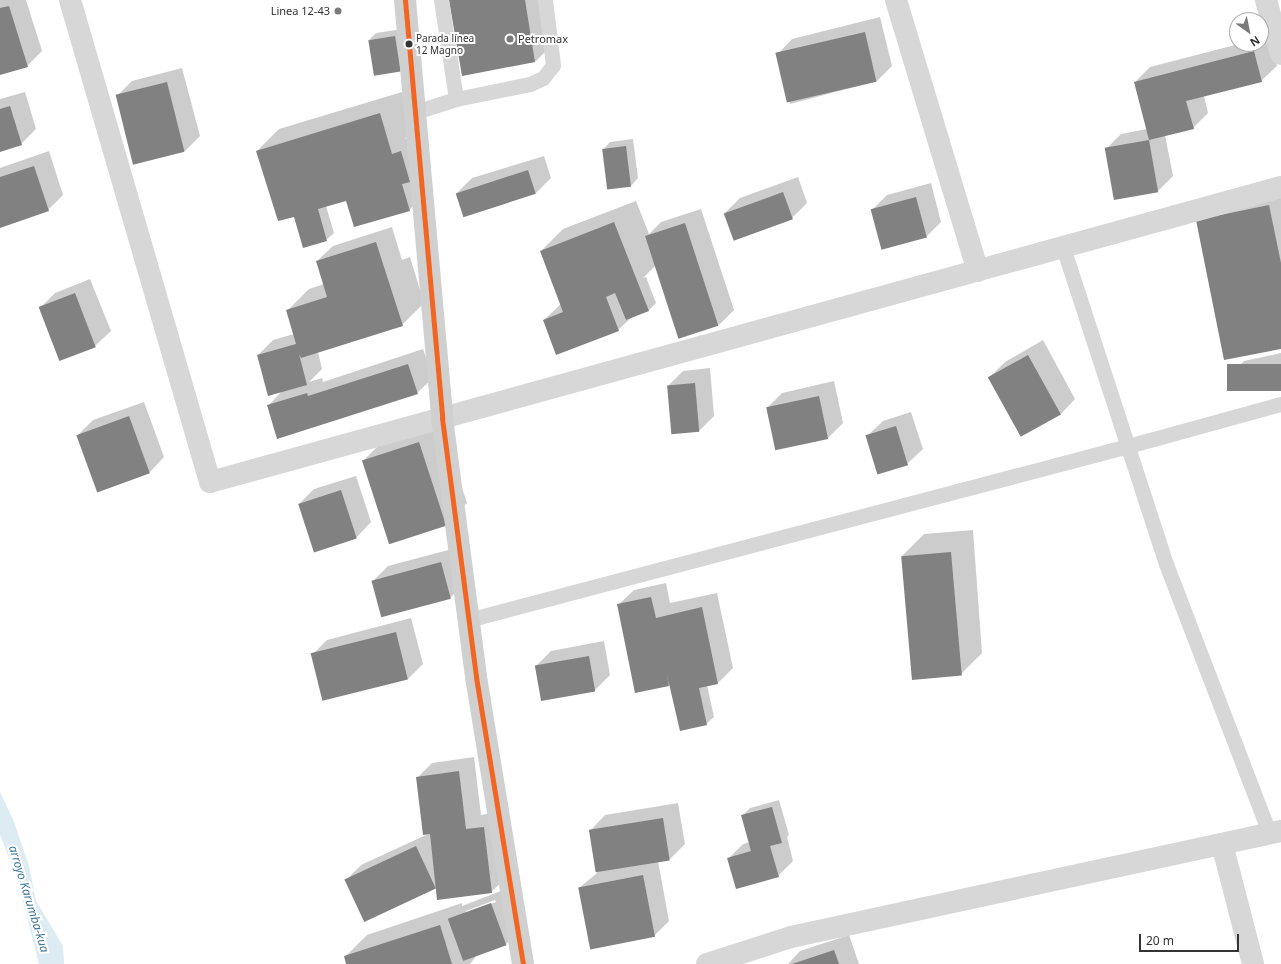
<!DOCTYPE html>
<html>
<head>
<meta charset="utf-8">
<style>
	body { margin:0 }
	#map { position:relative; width:1281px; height:964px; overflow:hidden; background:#fff; font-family:"Noto Sans",sans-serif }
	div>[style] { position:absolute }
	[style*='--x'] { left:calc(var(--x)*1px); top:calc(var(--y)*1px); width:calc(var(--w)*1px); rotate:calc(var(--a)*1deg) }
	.water>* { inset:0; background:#ddebf3 }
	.shadow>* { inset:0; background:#0003 }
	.building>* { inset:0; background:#818181; transform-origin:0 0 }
	.service>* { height:15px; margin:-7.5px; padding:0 7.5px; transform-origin:7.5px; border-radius:7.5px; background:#d7d7d7 }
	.minor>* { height:22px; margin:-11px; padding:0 11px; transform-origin:11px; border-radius:11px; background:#d7d7d7 }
	.secondary>* { height:22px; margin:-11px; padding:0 11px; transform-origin:11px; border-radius:11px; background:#d0d0d0 }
	.bus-1>* { height:5px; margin:-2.5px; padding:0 2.5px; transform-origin:2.5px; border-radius:2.5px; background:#f26522 }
	.dots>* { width:11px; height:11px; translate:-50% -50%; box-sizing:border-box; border:2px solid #fff; border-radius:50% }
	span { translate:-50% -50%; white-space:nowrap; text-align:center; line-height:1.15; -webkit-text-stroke:4px #fff; paint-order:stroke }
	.bus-label { font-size:10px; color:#333 }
	.left { translate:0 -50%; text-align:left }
	.poi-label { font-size:11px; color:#333 }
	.right { translate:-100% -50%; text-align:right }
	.water-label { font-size:12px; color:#3f7597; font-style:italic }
	.north { position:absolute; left:1229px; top:12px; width:40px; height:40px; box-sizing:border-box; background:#fff; border:1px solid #adadad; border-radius:50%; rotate:147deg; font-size:11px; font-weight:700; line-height:16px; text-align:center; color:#333 }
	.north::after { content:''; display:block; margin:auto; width:14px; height:18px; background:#7a7a7a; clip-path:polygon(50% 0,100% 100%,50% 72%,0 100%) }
	.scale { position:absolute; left:1139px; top:934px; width:100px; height:18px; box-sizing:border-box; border:2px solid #333; border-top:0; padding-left:5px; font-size:12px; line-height:14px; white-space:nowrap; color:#333; -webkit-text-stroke:3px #fff; paint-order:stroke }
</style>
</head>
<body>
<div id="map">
	<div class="water">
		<i style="clip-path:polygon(0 792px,13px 819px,29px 866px,36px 901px,63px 946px,64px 964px,39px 964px,17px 877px,0 835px)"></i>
	</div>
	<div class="shadow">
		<i style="clip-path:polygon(0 0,26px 0,42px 51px,27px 66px,0 74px)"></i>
		<i style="clip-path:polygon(451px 0,550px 0,557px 40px,535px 62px,463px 74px)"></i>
		<i style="clip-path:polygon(880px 17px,892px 66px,877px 81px,790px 104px,777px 55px,792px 39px)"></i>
		<i style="clip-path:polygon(402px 29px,401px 71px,369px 40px,376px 33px)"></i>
		<i style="clip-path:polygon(1269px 36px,1277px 66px,1261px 81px,1204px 96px,1208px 113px,1193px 128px,1165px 135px,1173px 176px,1158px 191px,1106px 149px,1121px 134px,1147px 129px,1135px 82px,1150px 67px,1239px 44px,1261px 44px,1261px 38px)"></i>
		<i style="clip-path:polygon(182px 68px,200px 136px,185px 151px,135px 164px,117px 96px,132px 81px)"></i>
		<i style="clip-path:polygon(25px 92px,36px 129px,21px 144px,0 150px,0 99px)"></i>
		<i style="clip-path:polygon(402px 92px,413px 131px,405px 139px,416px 136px,424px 195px,409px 210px,347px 200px,326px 206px,334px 233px,326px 240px,295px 217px,257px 151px,279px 129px)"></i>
		<i style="clip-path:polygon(633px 139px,638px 178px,631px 186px,603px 150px,610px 142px)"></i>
		<i style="clip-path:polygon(49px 151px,63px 195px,48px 210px,0 227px,0 168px)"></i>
		<i style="clip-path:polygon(544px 156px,551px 178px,536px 193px,464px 216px,457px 193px,472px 178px)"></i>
		<i style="clip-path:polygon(798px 177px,807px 203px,792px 218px,725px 213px,740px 198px)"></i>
		<i style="clip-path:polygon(931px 183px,941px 222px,926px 237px,872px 210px,887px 195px)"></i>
		<i style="clip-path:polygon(1281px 186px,1281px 348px,1198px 221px)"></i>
		<i style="clip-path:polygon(636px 201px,649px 234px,661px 222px,701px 209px,734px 310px,719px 325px,655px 266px,643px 278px,646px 277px,656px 303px,649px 310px,632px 317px,618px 330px,544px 320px,561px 304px,541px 251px,563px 229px)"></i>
		<i style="clip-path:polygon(392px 227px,402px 260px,410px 257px,424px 303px,402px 325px,318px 352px,322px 369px,309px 382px,322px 378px,323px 382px,423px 349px,433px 378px,417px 393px,268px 406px,283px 390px,258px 355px,273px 340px,294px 334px,287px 311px,309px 289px,324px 284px,317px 261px,333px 246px)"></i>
		<i style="clip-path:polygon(90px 279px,111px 331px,95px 346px,40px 308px,55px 293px)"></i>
		<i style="clip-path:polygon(1043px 340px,1075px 399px,1060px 415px,990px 377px,1005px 362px)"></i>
		<i style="clip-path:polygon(1281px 353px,1281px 390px,1229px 376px,1244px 361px)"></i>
		<i style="clip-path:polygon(710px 368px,714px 416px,698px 432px,668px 386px,683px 371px)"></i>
		<i style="clip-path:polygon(834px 381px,843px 423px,828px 438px,767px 408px,782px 393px)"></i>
		<i style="clip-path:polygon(144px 402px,164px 457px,149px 473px,77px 436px,93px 420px)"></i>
		<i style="clip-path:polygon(911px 412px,923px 449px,907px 464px,867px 436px,883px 421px)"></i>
		<i style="clip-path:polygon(440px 421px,467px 503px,445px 525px,363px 461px,385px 439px)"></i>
		<i style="clip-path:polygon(356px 476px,371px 522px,356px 538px,299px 504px,314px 489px)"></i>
		<i style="clip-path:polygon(973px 530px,982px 653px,960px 675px,902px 556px,924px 534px)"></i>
		<i style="clip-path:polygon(456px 548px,465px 583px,450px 598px,373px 581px,388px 566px)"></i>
		<i style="clip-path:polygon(666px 583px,670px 603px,717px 593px,733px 668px,718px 683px,707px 685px,714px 717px,706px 724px,670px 684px,636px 691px,618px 605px,634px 590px)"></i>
		<i style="clip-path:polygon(411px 618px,423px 664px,408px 679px,312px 655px,327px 640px)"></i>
		<i style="clip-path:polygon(604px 641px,610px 675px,595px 690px,536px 666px,551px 651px)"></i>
		<i style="clip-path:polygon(474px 757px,481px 815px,499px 812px,507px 877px,491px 892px,437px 887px,365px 921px,346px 880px,361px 865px,428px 834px,417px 778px,432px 763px)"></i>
		<i style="clip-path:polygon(779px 800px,789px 835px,787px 837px,793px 861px,778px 876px,728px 859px,743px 844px,750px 842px,742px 816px,750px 808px)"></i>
		<i style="clip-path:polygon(678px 803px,685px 844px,670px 859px,658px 861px,669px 921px,654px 936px,579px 888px,597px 873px,590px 831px,605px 815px)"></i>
		<i style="clip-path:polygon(evenodd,506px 889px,521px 929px,506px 944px,478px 954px,470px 964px,347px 964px,345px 957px,367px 935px,462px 903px,462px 906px,506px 889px,495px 900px,496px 902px,466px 913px,466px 911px,495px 900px)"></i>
		<i style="clip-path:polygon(849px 935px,859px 964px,788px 964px,800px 951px)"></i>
	</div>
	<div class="building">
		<i style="clip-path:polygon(449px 0,525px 0,535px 62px,462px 76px)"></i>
		<i style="clip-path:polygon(9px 6px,28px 67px,0 75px,0 8px)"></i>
		<i style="left:865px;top:32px;width:51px;height:92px;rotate:77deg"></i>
		<i style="left:395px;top:36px;width:36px;height:27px;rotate:81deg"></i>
		<i style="clip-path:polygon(1254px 51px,1262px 82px,1186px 101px,1194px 129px,1149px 140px,1134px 82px)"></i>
		<i style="left:167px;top:82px;width:72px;height:53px;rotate:76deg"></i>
		<i style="clip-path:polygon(10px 106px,22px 145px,0 152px,0 109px)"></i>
		<i style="clip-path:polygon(380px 113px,392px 154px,401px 151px,410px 182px,402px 184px,410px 211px,354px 227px,346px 201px,318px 209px,327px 241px,303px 248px,294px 217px,278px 221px,256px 151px)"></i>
		<i style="left:1149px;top:140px;width:53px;height:45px;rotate:80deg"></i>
		<i style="left:626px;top:146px;width:41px;height:24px;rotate:83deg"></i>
		<i style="clip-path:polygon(34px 166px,49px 211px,0 228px,0 177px)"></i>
		<i style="left:528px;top:170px;width:25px;height:76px;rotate:72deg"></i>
		<i style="left:783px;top:192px;width:29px;height:63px;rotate:70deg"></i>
		<i style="left:916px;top:197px;width:42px;height:47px;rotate:75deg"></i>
		<i style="clip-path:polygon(1269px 205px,1281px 263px,1281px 349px,1224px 360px,1196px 220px)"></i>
		<i style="clip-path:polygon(614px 222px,649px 311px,626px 320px,615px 293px,606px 297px,619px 331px,556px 355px,543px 320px,563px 312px,540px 251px)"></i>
		<i style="left:685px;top:223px;width:108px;height:42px;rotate:72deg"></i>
		<i style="clip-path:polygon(376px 242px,403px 326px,301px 358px,299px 354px,307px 385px,268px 396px,257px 355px,296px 344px,286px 310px,327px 297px,316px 261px)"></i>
		<i style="left:75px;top:293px;width:58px;height:39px;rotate:69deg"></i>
		<i style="left:1028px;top:355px;width:68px;height:46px;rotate:61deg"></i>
		<i style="clip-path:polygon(408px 364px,418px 394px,277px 439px,267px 405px,307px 393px,308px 396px)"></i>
		<i style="left:1281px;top:364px;width:27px;height:54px;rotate:90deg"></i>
		<i style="left:695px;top:383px;width:49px;height:28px;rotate:85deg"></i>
		<i style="left:819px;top:396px;width:44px;height:54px;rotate:78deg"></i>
		<i style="left:129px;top:416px;width:61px;height:56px;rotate:70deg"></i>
		<i style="left:896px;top:426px;width:41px;height:32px;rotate:73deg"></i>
		<i style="left:419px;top:442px;width:88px;height:60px;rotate:72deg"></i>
		<i style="left:341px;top:490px;width:51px;height:45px;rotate:72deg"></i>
		<i style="left:951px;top:552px;width:124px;height:50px;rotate:85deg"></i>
		<i style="left:441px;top:562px;width:38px;height:72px;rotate:75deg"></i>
		<i style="clip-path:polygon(651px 597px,656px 618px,702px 607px,718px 684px,699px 688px,707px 725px,680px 731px,667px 675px,669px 686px,635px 693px,617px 604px)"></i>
		<i style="left:396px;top:632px;width:49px;height:88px;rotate:76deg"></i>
		<i style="left:589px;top:656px;width:36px;height:55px;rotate:80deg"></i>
		<i style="clip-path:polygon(459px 771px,466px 829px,484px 827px,492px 893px,437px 900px,430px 834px,423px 835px,416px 777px)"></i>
		<i style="clip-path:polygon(772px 807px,782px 843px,770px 846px,779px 877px,736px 889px,727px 858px,751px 851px,741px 815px)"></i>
		<i style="left:663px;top:818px;width:43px;height:75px;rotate:81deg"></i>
		<i style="left:416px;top:846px;width:47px;height:79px;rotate:65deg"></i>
		<i style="left:643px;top:875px;width:63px;height:66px;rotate:79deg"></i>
		<i style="left:491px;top:903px;width:45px;height:46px;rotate:70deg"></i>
		<i style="clip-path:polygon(440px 925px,452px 964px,346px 964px,344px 956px)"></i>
		<i style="clip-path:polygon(834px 950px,839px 964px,792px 964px)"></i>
	</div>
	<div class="service">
		<i style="--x:456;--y:99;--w:76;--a:-11.5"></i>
		<i style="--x:530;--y:84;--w:14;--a:-25"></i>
		<i style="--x:543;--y:78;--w:16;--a:-52"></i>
		<i style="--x:553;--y:65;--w:65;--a:-97"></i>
		<i style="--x:415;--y:112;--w:43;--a:-17.6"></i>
		<i style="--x:456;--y:99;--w:100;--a:-98.6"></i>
		<i style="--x:1063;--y:247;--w:333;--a:72"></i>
		<i style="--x:1166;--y:564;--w:288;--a:69"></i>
		<i style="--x:468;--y:620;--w:683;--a:-14.77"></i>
		<i style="--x:1128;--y:446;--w:159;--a:-15.4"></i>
	</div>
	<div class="minor">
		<i style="--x:70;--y:0;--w:502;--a:73.8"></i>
		<i style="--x:210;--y:482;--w:1111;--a:-15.4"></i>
		<i style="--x:896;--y:0;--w:283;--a:73.2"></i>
		<i style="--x:1266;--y:0;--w:56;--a:74.5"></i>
		<i style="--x:1222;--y:844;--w:124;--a:75.5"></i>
		<i style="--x:707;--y:964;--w:88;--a:-17.8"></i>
		<i style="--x:791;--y:937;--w:501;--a:-12.21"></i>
	</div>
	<div class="secondary">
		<i style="--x:405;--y:0;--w:420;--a:84.9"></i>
		<i style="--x:442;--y:418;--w:261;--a:82.5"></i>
		<i style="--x:476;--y:677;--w:291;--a:80.7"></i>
	</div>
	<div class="bus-1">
		<i style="--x:405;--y:0;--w:420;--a:84.9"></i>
		<i style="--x:442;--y:418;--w:261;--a:82.5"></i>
		<i style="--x:476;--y:677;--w:291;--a:80.7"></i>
	</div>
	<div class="dots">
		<i style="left:338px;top:11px;background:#7a7a7a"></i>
		<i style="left:510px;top:39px;background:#7a7a7a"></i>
		<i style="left:409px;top:44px;background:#333"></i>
	</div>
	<div class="bus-label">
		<span class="left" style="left:416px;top:44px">Parada línea<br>12 Magno</span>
	</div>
	<div class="poi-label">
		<span class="right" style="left:330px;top:11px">Linea 12-43</span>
		<span class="left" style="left:518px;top:39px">Petromax</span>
	</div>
	<div class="water-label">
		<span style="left:29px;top:899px;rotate:73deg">arroyo Karumba-kua</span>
	</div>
	<div class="north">N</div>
	<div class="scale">20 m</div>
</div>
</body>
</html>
